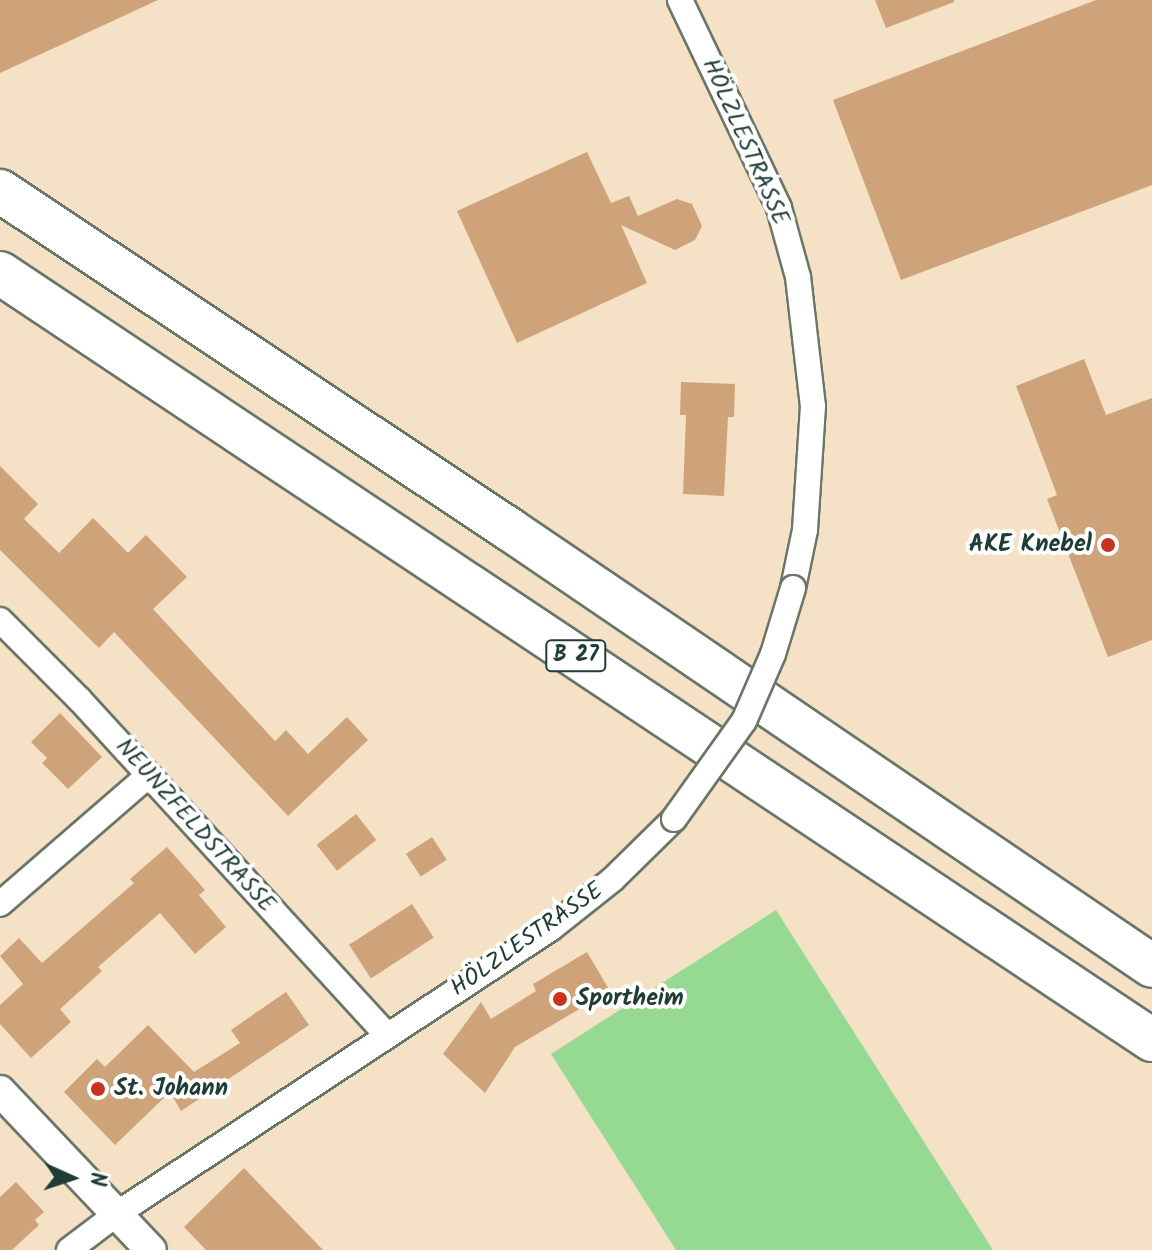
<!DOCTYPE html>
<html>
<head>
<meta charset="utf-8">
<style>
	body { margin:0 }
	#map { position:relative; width:1152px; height:1250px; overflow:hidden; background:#f4e1c6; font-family:Kalam,sans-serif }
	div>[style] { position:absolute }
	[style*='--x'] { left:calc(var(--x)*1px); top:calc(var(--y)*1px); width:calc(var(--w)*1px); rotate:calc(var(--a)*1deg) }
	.green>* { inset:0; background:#95d992 }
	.building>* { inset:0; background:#cfa379; transform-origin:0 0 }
	.roads { filter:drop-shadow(2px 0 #6a7667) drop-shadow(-2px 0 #6a7667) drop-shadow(0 2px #6a7667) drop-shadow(0 -2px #6a7667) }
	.minor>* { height:24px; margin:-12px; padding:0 12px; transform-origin:12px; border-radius:12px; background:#fff }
	.tertiary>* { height:30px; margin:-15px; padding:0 15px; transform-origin:15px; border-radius:15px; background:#fff }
	.trunk>* { height:42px; margin:-21px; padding:0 21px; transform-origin:21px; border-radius:21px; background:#fff }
	.bridges { filter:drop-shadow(2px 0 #6a7667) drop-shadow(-2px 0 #6a7667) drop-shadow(0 2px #6a7667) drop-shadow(0 -2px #6a7667) }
	.minor-bridge>* { height:24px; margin:-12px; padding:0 12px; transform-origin:12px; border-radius:12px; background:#fff }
	.dots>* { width:22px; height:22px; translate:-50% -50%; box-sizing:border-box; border:4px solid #fff; border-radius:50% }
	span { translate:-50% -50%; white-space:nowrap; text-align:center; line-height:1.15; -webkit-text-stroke:8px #fff; paint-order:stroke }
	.shield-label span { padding:2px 6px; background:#fff; border:2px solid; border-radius:6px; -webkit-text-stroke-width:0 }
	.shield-label { font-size:22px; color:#1f3d34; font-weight:700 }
	.street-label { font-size:24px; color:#1f3d34 }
	.poi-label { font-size:24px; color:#1f3d34; font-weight:700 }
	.right { translate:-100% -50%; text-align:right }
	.left { translate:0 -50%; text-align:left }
	.north { position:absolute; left:32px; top:1138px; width:80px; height:80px; -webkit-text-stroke:6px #fff; paint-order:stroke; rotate:93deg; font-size:22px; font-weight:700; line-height:32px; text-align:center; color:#1f3d34 }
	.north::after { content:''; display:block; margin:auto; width:28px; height:36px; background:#1f3d34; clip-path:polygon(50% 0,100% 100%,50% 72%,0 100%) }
</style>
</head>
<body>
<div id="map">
	<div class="green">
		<i style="clip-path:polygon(776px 910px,993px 1250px,676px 1250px,551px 1054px)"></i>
	</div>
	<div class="building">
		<i style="clip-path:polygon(0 0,158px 0,0 73px)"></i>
		<i style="clip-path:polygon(875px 0,954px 0,954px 2px,886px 28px)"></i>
		<i style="clip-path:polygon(1096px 0,1152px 0,1152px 185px,901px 280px,833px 100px)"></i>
		<i style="clip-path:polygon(587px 152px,611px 203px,629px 196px,638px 216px,677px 199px,692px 204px,702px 226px,695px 240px,675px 250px,621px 225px,647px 283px,517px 343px,457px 211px)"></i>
		<i style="clip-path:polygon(1084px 359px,1106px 415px,1152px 398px,1152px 640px,1108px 657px,1047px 499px,1057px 495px,1016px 386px)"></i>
		<i style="clip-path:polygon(681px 382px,735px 384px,734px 417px,728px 417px,724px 496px,683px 494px,686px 415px,680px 415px)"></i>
		<i style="clip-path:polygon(0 466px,38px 504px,24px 519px,59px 553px,93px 518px,128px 553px,146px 535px,187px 577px,153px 609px,275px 741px,286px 730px,308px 754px,347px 717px,368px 740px,288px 816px,114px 632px,99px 648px,0 550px)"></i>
		<i style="clip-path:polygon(60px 713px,102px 757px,68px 789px,42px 763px,47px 758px,31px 742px)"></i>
		<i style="left:356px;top:814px;width:33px;height:50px;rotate:52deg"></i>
		<i style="left:432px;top:837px;width:27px;height:31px;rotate:57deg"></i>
		<i style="clip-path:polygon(167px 847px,205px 890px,199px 895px,226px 927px,195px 954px,160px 913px,98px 967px,102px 971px,60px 1009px,71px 1022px,31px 1058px,0 1024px,0 1005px,23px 984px,0 956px,19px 938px,42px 963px,134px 883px,130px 879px)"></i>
		<i style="left:412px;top:904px;width:40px;height:75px;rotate:57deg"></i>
		<i style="clip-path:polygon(587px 952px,610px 991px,515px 1047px,485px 1093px,443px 1054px,481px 1002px,491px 1019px,536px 991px,533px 984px)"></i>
		<i style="clip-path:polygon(286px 992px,309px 1025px,181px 1111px,170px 1092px,115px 1145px,64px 1092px,97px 1059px,105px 1067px,148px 1025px,194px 1072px,240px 1043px,231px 1030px)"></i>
		<i style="clip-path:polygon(244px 1168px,323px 1250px,206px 1250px,184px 1227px)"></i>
		<i style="clip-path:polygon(16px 1182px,44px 1212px,35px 1220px,39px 1225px,12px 1250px,0 1250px,0 1197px)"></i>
	</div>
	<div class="roads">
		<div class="minor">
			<i style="--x:680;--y:0;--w:230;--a:64.5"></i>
			<i style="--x:779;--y:208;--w:72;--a:74.6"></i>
			<i style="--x:798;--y:277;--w:130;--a:83.4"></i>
			<i style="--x:813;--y:406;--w:124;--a:93.7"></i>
			<i style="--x:805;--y:530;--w:59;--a:101.7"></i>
			<i style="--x:0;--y:620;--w:112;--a:45"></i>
			<i style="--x:79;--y:699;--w:456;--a:47.5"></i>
			<i style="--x:0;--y:904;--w:197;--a:-40.9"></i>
			<i style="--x:69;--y:1250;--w:61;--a:-37.1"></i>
			<i style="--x:118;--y:1213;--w:517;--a:-33.32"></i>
			<i style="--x:550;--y:929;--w:80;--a:-38.4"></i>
			<i style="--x:613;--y:879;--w:86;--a:-44.5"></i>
		</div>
		<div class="tertiary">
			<i style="--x:0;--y:1091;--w:219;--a:46.5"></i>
		</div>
		<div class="trunk">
			<i style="--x:0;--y:191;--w:611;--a:33.59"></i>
			<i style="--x:509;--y:529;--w:777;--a:34.2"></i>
			<i style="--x:0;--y:273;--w:1384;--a:33.66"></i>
		</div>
	</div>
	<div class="bridges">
		<div class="minor-bridge">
			<i style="--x:674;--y:819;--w:120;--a:-54.5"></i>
			<i style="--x:744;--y:721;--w:73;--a:-66.6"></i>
			<i style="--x:773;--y:654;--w:69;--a:-73.1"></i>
		</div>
	</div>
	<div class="dots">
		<i style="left:1108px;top:545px;background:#c8321e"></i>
		<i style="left:560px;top:999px;background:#c8321e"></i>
		<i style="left:98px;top:1089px;background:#c8321e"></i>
	</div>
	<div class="shield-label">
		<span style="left:576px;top:656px">B 27</span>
	</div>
	<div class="street-label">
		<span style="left:745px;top:142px;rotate:66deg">HÖLZLESTRASSE</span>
		<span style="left:195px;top:826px;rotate:48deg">NEUNZFELDSTRASSE</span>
		<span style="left:527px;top:940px;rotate:-35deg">HÖLZLESTRASSE</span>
	</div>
	<div class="poi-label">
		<span class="right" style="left:1092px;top:545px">AKE Knebel</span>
		<span class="left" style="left:576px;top:999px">Sportheim</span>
		<span class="left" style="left:114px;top:1089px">St. Johann</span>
	</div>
	<div class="north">N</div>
</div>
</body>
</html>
